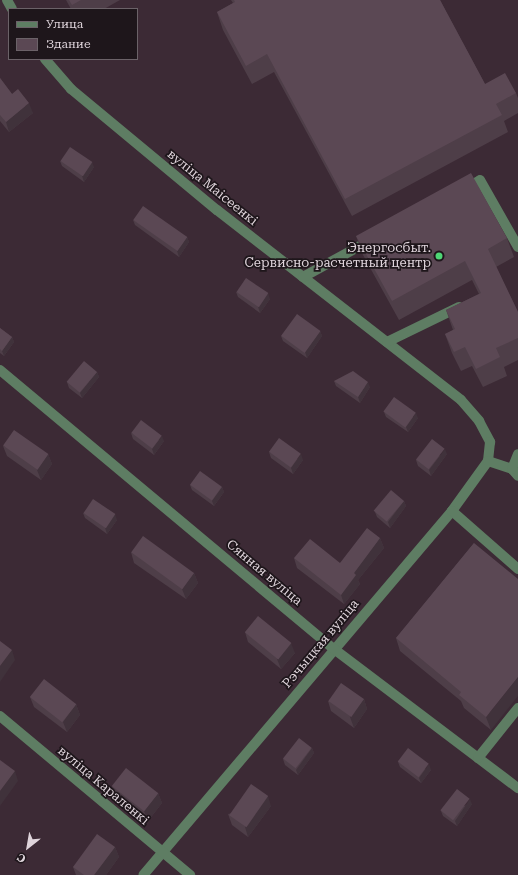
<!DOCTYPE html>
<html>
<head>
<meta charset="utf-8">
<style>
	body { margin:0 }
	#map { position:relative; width:518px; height:875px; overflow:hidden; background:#3c2a35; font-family:"Roboto Serif",serif }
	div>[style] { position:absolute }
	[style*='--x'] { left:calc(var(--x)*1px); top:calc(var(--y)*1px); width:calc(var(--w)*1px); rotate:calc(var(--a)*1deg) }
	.minor>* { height:10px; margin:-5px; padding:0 5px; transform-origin:5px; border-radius:5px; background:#5e7d63 }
	.wall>* { inset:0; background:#4e3e48 }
	.shaded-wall>* { inset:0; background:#40323b }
	.building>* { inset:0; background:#5b4854; transform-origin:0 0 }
	.dots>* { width:11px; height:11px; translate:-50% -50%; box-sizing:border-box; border:2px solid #1e161b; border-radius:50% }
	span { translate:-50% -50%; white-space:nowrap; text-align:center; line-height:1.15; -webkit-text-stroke:3.5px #1e161b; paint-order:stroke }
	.street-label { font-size:13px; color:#dfd4db }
	.poi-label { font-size:13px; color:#dfd4db }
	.right { translate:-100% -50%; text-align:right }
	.legend { position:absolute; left:8px; top:8px; width:130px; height:52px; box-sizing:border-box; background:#1e161b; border:1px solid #6b6268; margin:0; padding:5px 7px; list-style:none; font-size:12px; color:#dfd4db }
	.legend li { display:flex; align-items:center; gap:8px; height:20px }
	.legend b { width:20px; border:1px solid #6b6268 }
	.north { position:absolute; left:8px; top:827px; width:40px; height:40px; -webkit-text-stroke:3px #1e161b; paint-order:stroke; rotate:211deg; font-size:11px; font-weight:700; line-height:16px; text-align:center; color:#dfd4db }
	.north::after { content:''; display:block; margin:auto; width:14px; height:18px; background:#dfd4db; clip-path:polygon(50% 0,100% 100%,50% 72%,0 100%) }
</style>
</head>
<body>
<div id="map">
	<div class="minor">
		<i style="--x:7;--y:0;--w:10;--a:61"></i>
		<i style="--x:45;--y:59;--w:40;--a:49"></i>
		<i style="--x:71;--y:89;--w:190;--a:39.7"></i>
		<i style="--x:217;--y:210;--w:309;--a:37.9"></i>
		<i style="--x:461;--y:400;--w:28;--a:49"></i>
		<i style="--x:479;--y:421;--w:24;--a:62"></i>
		<i style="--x:490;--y:442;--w:19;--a:96"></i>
		<i style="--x:488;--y:461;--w:62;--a:125.8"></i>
		<i style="--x:452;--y:511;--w:477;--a:130.3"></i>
		<i style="--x:464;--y:189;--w:18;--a:-29"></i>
		<i style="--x:480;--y:180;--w:77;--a:60.4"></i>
		<i style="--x:303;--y:277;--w:77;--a:-28.6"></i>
		<i style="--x:387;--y:342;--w:80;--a:-25.9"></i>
		<i style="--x:0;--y:370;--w:435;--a:39.9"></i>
		<i style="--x:334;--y:649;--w:231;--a:37.1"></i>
		<i style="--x:488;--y:461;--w:25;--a:18"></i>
		<i style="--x:512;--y:469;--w:9;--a:49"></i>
		<i style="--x:512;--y:469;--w:16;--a:-68"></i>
		<i style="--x:452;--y:511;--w:88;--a:41.3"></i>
		<i style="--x:0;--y:716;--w:248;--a:39.9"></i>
		<i style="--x:478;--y:758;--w:64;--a:-51.3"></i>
	</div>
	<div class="wall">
		<i style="clip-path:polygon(66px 0,120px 0,104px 9px,71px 9px)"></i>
		<i style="clip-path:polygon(231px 0,440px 0,485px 84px,516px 93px,518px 98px,518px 113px,504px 121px,508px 132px,352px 216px,274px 72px,252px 84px,223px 30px,217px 12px,233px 3px)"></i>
		<i style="clip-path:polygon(0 78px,12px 94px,33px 113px,9px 132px,0 121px)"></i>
		<i style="clip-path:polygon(60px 161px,94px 167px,84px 182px,62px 166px)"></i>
		<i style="clip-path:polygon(133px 220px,187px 237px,189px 242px,179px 257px,135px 225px)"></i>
		<i style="clip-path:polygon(356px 236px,507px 238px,514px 257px,496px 267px,518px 312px,518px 360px,504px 367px,507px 376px,483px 387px,472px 366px,461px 371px,452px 353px,445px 334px,453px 330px,446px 310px,479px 294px,472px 280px,399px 320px,363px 255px)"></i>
		<i style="clip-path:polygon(236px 292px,270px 299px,260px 313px,238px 297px)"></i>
		<i style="clip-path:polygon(0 328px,12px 337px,14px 342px,4px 356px,0 353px)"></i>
		<i style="clip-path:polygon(320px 331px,322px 336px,307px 358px,283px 341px,281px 336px)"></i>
		<i style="clip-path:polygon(97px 372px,99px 377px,82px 398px,69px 388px,67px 382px)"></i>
		<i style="clip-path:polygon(334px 381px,370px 387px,360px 403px,336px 386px)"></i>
		<i style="clip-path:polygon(384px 412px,418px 418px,408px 432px,386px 417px)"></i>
		<i style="clip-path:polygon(131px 433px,164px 441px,154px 455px,133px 439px)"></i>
		<i style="clip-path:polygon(3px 446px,48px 454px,52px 464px,41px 480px,7px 456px)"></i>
		<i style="clip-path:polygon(269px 452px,303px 460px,293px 474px,271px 458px)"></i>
		<i style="clip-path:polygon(447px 454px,431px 476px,418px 466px,416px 460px)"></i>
		<i style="clip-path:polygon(190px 485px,222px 487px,224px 492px,214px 506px,192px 490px)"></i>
		<i style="clip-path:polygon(404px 501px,406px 506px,390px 528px,377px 517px,375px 512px)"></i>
		<i style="clip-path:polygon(83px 513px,117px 520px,107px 534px,85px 518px)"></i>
		<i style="clip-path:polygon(380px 538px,384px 548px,358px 580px,360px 584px,344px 604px,297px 568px,294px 558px,340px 563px)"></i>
		<i style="clip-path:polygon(474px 543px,491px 730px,464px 708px,461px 701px,400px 651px,396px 638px)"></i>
		<i style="clip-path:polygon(131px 552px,194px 573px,198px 583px,186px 599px,134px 563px)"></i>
		<i style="clip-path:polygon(245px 632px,295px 653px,281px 669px,248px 642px)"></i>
		<i style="clip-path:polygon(30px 697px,76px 704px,80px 715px,67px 732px,34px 707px)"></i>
		<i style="clip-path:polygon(364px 699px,367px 709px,354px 728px,331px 711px,328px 701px)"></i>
		<i style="clip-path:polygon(312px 748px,314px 753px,298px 775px,285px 765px,283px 759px)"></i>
		<i style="clip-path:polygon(398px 762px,431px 770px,421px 783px,400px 767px)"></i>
		<i style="clip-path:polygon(112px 786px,158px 793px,162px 803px,148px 821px,116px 796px)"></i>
		<i style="clip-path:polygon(472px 804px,457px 826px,443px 816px,441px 811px)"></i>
		<i style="clip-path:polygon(271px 806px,248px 837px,232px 825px,228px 814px)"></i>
		<i style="clip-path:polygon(115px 847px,119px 857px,106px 875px,76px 875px,73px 867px)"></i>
	</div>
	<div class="shaded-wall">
		<i style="clip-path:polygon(29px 103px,33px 113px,9px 132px,6px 122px)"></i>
		<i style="clip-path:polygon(92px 162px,94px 167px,84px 182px,82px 176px)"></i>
		<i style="clip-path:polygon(187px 237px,189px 242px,179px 257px,177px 251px)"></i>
		<i style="clip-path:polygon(268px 293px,270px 299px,260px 313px,258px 307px)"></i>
		<i style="clip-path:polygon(320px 331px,322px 336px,307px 358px,305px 352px)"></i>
		<i style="clip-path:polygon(12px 337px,14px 342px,4px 356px,2px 351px)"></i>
		<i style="clip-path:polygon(97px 372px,99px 377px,82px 398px,80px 393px)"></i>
		<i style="clip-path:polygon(368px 382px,370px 387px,360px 403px,358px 397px)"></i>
		<i style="clip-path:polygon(416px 413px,418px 418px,408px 432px,406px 427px)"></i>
		<i style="clip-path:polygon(162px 436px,164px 441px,154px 455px,152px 449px)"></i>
		<i style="clip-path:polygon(445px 449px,447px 454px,431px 476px,429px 470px)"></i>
		<i style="clip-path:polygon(48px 454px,52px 464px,41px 480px,37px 470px)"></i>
		<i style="clip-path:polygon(301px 454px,303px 460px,293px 474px,291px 468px)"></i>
		<i style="clip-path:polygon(222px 487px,224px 492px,214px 506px,212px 501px)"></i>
		<i style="clip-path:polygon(404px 501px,406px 506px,390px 528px,388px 522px)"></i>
		<i style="clip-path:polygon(115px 514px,117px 520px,107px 534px,105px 528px)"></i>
		<i style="clip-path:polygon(380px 538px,384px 548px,358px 580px,360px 584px,344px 604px,341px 595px,354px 573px)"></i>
		<i style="clip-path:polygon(194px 573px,198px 583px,186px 599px,182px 589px)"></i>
		<i style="clip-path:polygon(291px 643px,295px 653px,281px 669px,277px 659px)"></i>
		<i style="clip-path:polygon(12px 650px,15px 660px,0 682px,0 666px)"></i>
		<i style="clip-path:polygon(518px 677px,518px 696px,491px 730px,486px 717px)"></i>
		<i style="clip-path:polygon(364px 699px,367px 709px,354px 728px,350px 717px)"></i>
		<i style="clip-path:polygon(76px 704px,80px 715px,67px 732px,63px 722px)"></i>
		<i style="clip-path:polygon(312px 748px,314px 753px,298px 775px,296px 770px)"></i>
		<i style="clip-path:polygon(429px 764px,431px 770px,421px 783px,419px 778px)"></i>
		<i style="clip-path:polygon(15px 771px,18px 781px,0 806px,0 791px)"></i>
		<i style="clip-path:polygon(158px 793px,162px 803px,148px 821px,144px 811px)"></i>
		<i style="clip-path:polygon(268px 796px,271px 806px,248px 837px,245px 827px)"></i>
		<i style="clip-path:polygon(470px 799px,472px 804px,457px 826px,455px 821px)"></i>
		<i style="clip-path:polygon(115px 847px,119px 857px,106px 875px,94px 875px)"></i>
	</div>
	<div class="building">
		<i style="clip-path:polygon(69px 0,81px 0,72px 5px)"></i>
		<i style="clip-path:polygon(234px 0,440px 0,485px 84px,505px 73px,516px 93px,496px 104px,502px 115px,345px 199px,267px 54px,246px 66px,217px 12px,235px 2px)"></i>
		<i style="clip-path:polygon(0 78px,12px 94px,18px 89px,29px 103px,6px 122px,0 115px)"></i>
		<i style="left:70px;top:147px;width:27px;height:17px;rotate:34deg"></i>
		<i style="clip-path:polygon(471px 173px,507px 238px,488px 249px,518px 312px,518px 338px,496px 348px,500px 357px,476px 369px,465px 347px,454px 352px,445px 334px,455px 329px,446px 310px,481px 293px,465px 261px,392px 301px,356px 236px)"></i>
		<i style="left:143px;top:206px;width:54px;height:17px;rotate:35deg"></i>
		<i style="left:246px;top:278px;width:27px;height:17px;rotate:34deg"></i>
		<i style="left:297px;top:314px;width:29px;height:27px;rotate:36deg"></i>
		<i style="clip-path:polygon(0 328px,12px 337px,2px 351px,0 349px)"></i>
		<i style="left:84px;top:361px;width:17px;height:27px;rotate:40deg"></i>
		<i style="clip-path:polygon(353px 371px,368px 382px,358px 397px,334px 381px)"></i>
		<i style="left:394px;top:397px;width:27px;height:18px;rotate:36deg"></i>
		<i style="left:141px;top:420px;width:26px;height:16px;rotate:37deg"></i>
		<i style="left:14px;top:430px;width:42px;height:19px;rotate:35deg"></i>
		<i style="left:279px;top:438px;width:27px;height:17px;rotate:36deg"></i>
		<i style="left:432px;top:439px;width:16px;height:26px;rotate:38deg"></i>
		<i style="left:200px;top:471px;width:27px;height:17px;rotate:36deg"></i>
		<i style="left:391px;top:490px;width:17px;height:27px;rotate:40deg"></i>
		<i style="left:93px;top:499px;width:27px;height:17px;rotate:34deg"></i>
		<i style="clip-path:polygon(367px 528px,380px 538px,354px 573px,356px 575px,341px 595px,294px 558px,310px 539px,340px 563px)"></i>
		<i style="left:143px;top:536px;width:63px;height:20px;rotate:36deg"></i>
		<i style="clip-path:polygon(474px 543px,518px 579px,518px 677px,486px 717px,459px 695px,461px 692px,396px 638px)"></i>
		<i style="left:258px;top:616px;width:43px;height:21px;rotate:39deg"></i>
		<i style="clip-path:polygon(0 641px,12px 650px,0 666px)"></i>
		<i style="left:44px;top:679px;width:41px;height:23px;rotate:38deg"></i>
		<i style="left:341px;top:683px;width:28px;height:22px;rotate:35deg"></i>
		<i style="left:299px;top:738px;width:16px;height:26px;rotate:38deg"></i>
		<i style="left:408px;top:748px;width:26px;height:17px;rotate:37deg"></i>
		<i style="clip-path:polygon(0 760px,15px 771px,0 791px)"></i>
		<i style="left:126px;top:768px;width:41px;height:23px;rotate:38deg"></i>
		<i style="left:251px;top:784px;width:21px;height:38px;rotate:35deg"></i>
		<i style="left:457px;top:789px;width:16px;height:27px;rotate:38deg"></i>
		<i style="clip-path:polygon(97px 834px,115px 847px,94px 875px,84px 875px,73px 867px)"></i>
	</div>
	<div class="dots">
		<i style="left:439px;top:256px;background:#4ed675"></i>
	</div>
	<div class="street-label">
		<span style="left:212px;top:188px;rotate:39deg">вуліца Маісеенкі</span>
		<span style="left:264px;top:573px;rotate:40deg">Сянная вуліца</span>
		<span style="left:321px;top:644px;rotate:-50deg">Рэчыцкая вуліца</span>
		<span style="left:103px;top:786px;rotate:40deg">вуліца Караленкі</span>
	</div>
	<div class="poi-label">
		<span class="right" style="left:431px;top:256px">Энергосбыт.<br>Сервисно-расчетный центр</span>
	</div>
	<ul class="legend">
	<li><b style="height:5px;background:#5e7d63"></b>Улица</li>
	<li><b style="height:11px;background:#5b4854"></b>Здание</li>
	</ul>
	<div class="north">С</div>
</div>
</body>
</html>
